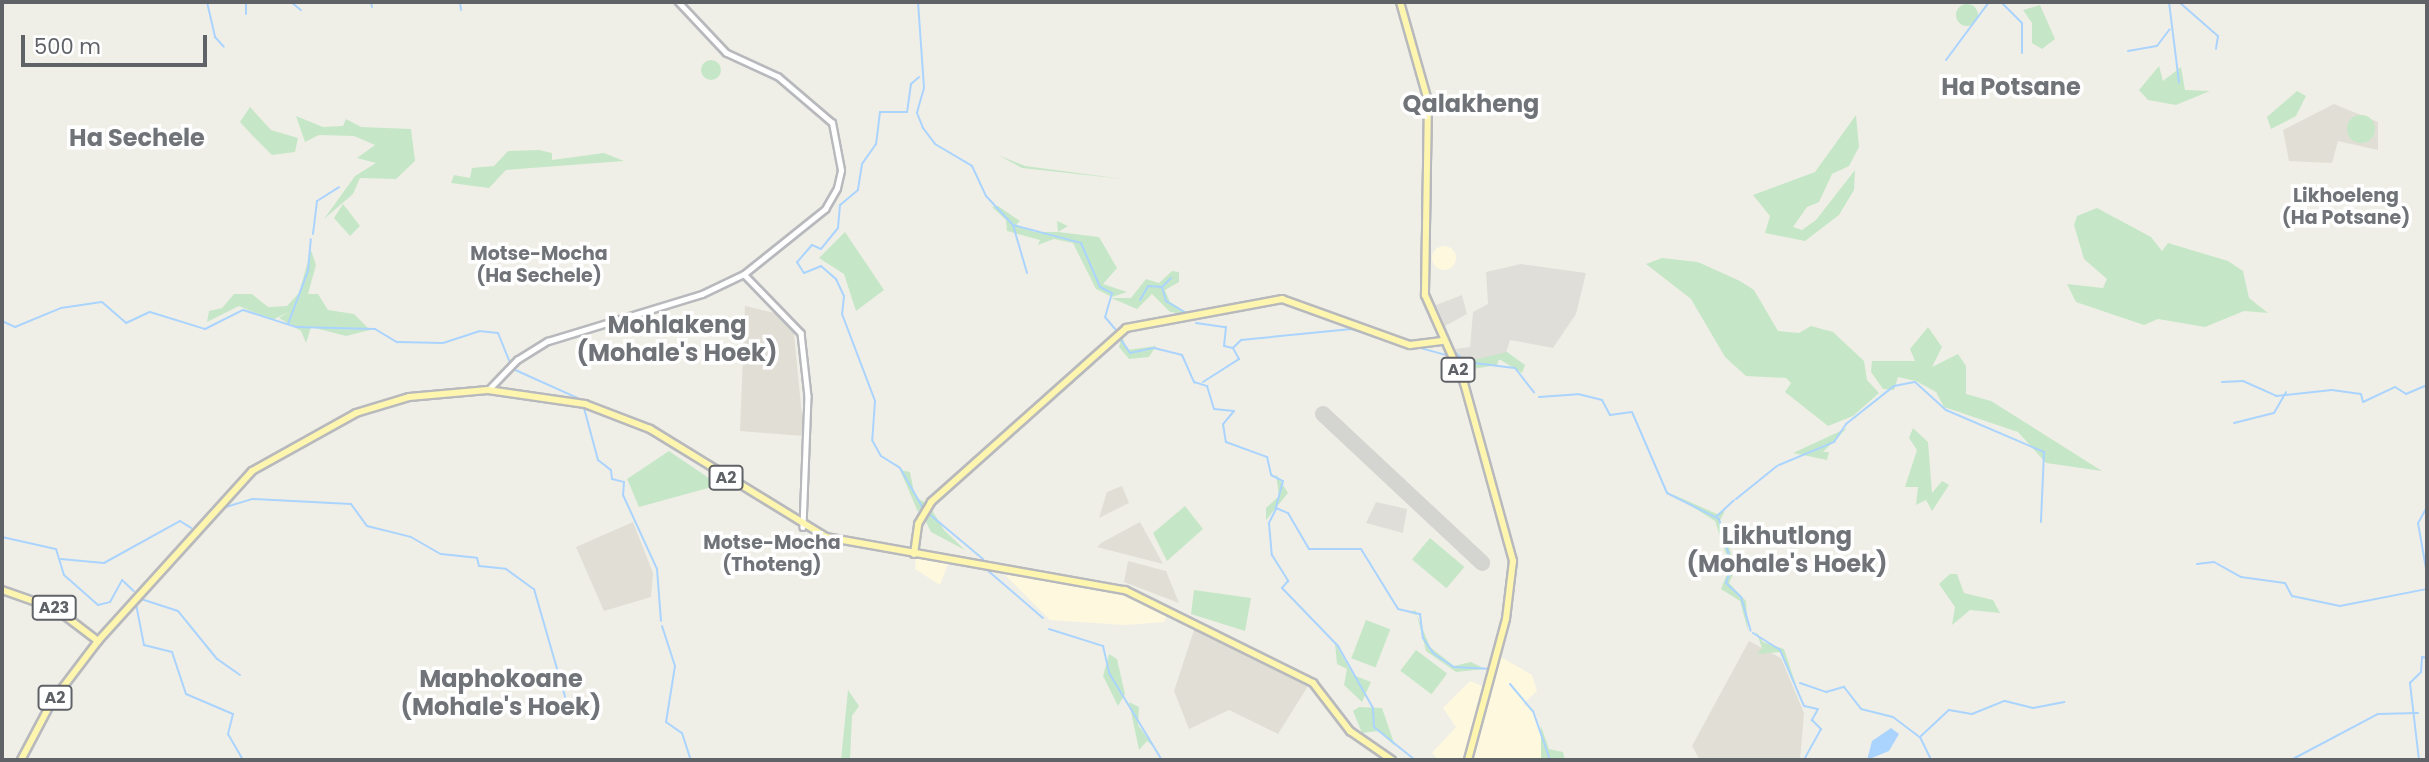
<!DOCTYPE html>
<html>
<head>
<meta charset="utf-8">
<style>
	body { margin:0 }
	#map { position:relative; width:2429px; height:762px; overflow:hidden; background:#f0efe7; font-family:Poppins,sans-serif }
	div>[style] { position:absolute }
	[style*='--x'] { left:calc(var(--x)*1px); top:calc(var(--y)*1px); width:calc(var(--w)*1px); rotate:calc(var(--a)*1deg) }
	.commercial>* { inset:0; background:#fef8df }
	.round { border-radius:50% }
	.industrial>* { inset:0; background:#dfded9 }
	.education>* { inset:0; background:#e0ded5 }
	.green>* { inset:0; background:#c5e7c7; transform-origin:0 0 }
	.water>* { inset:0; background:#aad4fe }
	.stream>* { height:2px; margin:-1px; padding:0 1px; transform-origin:1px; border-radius:1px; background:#aad4fe }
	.runway>* { height:16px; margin:-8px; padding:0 8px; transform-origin:8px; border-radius:8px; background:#d4d4d0 }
	.roads { filter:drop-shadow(2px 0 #b7b9bd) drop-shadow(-2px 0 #b7b9bd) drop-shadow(0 2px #b7b9bd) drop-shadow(0 -2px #b7b9bd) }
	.minor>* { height:4.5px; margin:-2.25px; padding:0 2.25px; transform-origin:2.25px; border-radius:2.25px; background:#fff }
	.major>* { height:6px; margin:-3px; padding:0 3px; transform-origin:3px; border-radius:3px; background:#fef6af }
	span { translate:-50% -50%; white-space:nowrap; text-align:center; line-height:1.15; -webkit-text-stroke:7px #fff; paint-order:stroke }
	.shield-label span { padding:2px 5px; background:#fff; border:2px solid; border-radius:5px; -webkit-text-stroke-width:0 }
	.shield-label { font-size:16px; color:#5f6267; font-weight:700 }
	.neighbourhood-label { font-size:19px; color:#707479; font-weight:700 }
	.district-label { font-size:24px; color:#707479; font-weight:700 }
	.frame { position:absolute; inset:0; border:4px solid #5f6267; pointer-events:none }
	.scale { position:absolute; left:21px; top:35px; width:186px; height:32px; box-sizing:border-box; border:4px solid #5f6267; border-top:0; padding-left:9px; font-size:21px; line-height:24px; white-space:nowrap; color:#5f6267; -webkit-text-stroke:5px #fff; paint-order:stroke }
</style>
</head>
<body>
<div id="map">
	<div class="commercial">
		<i class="round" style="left:1432px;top:246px;width:24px;height:24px"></i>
		<i style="clip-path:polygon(916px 557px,949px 561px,940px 585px,915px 569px)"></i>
		<i style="clip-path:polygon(1000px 570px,1106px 587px,1167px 615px,1164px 622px,1126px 625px,1050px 620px)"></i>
		<i style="clip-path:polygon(1494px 653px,1532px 675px,1537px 691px,1523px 704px,1533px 711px,1550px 760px,1438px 760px,1432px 753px,1456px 727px,1443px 708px,1470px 681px,1484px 687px)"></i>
	</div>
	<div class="industrial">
		<i style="clip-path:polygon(1521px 264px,1586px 273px,1576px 314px,1553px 348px,1510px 340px,1504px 360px,1464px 360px,1455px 349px,1470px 347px,1473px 312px,1488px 304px,1486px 272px)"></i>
		<i style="clip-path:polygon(1462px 295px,1467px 314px,1445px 326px,1436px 305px)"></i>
		<i style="clip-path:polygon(1376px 502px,1407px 509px,1403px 533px,1366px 523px)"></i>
	</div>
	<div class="education">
		<i style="clip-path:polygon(2334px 104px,2378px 122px,2378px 150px,2338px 141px,2332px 163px,2289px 161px,2283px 130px)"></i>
		<i style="clip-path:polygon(745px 306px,775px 313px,793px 325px,804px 436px,740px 431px)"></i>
		<i style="clip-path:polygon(1122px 486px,1129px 503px,1099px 518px,1107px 492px)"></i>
		<i style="clip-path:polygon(633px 522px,653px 573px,651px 597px,604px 611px,576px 547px)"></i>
		<i style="clip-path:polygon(1140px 522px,1163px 564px,1097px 547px,1101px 543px)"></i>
		<i style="clip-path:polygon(1128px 561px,1166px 571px,1179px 603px,1124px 582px)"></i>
		<i style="clip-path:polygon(1195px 627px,1308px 686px,1278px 734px,1229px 710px,1189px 729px,1174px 691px)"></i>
		<i style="clip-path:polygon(1749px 641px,1781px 658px,1804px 713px,1800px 760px,1700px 760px,1692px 746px)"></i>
	</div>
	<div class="green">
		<i class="round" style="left:1956px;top:4px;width:22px;height:22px"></i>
		<i style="clip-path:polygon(2040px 5px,2055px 39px,2042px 49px,2032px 43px,2032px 23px,2023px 10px)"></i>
		<i class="round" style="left:701px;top:60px;width:20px;height:20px"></i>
		<i style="clip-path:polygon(2159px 66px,2163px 81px,2181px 67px,2185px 90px,2210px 91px,2176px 105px,2148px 100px,2139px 90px)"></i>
		<i style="clip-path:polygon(2297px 91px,2306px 96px,2296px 116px,2271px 129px,2267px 117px)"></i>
		<i style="clip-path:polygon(250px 107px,271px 130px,298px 138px,295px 152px,272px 155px,253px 136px,240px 122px)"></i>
		<i style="clip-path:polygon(1856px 115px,1859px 147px,1849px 166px,1832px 174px,1819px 202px,1807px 207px,1793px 227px,1802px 230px,1816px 220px,1855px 170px,1854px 190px,1839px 215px,1805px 241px,1765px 233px,1770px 216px,1753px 195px,1815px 172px)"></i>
		<i class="round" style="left:2347px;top:115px;width:28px;height:28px"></i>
		<i style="clip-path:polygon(296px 116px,323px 127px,343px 126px,346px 119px,361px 127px,411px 129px,415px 161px,396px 179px,360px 178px,353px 194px,324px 219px,355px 176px,376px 163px,357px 158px,375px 145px,354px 136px,319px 135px,305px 142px)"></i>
		<i style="clip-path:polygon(539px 150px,552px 153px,552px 160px,604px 153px,624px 161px,506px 170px,489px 188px,451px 183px,454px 175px,470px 178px,472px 168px,494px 166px,508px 151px)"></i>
		<i style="clip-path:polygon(998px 155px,1025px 166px,1123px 179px,1022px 168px)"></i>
		<i style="clip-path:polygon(343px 204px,360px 226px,350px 236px,334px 218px)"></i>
		<i style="clip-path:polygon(998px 206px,1020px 221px,1016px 225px,1035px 232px,1058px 232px,1057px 221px,1068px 226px,1058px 232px,1099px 237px,1117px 268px,1103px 284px,1127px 292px,1112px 297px,1096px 289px,1073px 243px,1054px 239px,1038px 245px,1040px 240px,1007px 231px,1006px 220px,992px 207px)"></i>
		<i style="clip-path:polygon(2097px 208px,2151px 237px,2162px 251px,2168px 243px,2228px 261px,2243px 271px,2249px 298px,2268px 313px,2244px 311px,2205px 327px,2158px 319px,2144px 325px,2076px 302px,2067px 284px,2103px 288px,2107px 279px,2084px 259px,2074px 225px,2077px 216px)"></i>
		<i style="clip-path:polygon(845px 232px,884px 290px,856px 311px,844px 274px,819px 258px)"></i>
		<i style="clip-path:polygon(311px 250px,316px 265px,308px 294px,318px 294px,328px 310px,354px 314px,370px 330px,346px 336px,311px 327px,306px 343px,301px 331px,279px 318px,289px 312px,272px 320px,239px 306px,207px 322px,209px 311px,222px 308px,234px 294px,252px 294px,268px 307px,287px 306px,299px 293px)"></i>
		<i style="clip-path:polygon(1662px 258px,1698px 262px,1740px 281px,1754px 290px,1778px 331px,1799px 333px,1811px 326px,1833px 332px,1864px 361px,1867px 380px,1879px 393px,1853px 416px,1828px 426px,1785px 392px,1791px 383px,1786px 378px,1746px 376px,1725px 357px,1691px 299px,1646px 264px)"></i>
		<i style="clip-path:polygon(1172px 271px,1179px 272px,1179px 282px,1165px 290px,1170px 302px,1191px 315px,1170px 312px,1152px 294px,1137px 309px,1111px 298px,1131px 298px,1146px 279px,1159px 283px)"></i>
		<i style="clip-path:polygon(1928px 327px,1942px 347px,1932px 367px,1958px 354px,1966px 366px,1966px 394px,1991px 401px,2102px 471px,2046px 463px,2018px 432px,1944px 407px,1936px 392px,1916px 381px,1898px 377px,1894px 390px,1883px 389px,1871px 372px,1872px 361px,1915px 361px,1910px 349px)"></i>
		<i style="clip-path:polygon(1122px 336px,1127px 350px,1156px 346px,1149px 357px,1129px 359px,1119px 347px)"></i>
		<i style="clip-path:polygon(1507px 352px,1525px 365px,1522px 373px,1499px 359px,1497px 365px,1473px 369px,1461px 363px)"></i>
		<i style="clip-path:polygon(1847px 428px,1823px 452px,1829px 452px,1827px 460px,1793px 453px)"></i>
		<i style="clip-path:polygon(1913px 428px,1928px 442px,1932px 493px,1942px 481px,1949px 485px,1932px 511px,1926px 500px,1916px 505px,1918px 487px,1905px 487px,1917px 450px,1909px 438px)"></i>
		<i style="clip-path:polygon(669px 451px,719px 485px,639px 507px,627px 479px)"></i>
		<i style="clip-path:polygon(900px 470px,910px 472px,915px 497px,926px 503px,918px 512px)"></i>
		<i style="clip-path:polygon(1276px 474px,1288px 493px,1266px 520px,1266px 508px,1279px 496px)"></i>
		<i style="clip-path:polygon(1672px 494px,1717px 514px,1725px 511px,1720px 520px,1736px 568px,1729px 583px,1746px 601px,1748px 631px,1740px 601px,1721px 589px,1730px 566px,1715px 521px)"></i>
		<i style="clip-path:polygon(1185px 506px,1203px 529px,1167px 561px,1153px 533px)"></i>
		<i style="clip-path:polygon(932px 510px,944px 530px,965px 550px,931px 532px,925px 520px)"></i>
		<i style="left:1430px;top:538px;width:45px;height:28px;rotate:40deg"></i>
		<i style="clip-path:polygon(1950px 574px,1957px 574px,1964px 593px,1993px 600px,2000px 613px,1970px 610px,1952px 625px,1955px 607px,1939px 584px)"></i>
		<i style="clip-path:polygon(1194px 590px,1251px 598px,1245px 631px,1191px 614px)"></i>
		<i style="clip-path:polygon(1415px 610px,1430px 647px,1454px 666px,1471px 662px,1485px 669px,1456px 672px,1426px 651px,1417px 615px,1410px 613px)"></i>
		<i style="left:1366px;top:620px;width:26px;height:41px;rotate:21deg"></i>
		<i style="clip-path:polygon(1756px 631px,1763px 642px,1784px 649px,1796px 685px,1780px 652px,1757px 654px,1762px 648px)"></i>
		<i style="clip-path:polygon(1335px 643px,1353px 675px,1371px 682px,1362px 702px,1344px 685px,1347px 669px,1337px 664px)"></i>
		<i style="left:1416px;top:650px;width:39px;height:26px;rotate:37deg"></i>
		<i style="clip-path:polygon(1109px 654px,1117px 659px,1125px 694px,1118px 706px,1103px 676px)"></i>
		<i style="clip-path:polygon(848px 690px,859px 706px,852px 716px,850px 760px,841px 760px)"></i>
		<i style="clip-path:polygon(1129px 702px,1139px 707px,1138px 725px,1154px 747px,1147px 741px,1139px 750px)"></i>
		<i style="clip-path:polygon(1359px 707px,1382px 708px,1395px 746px,1378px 731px,1362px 733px,1353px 711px)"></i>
		<i style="clip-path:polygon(1541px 726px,1549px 749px,1563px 752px,1565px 760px,1541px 758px)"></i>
	</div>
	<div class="water">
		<i style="clip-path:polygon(1891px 728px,1899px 734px,1889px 751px,1867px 760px,1872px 741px)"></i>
	</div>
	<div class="stream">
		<i style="--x:207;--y:2;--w:36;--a:77"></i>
		<i style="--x:215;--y:37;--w:13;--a:48"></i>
		<i style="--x:246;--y:2;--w:12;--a:90"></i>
		<i style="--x:291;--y:2;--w:13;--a:39"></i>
		<i style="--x:371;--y:2;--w:5;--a:79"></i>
		<i style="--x:460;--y:2;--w:8;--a:83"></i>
		<i style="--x:918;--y:2;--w:86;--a:86"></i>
		<i style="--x:924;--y:88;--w:26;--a:106"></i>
		<i style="--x:917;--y:113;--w:16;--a:68"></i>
		<i style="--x:923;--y:128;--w:20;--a:53"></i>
		<i style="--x:935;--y:144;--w:43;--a:30.7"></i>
		<i style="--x:972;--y:166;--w:33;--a:65"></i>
		<i style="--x:986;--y:196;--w:40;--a:47"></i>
		<i style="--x:1013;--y:225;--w:70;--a:14.8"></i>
		<i style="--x:1081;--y:243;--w:48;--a:66.6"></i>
		<i style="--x:1100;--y:287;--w:13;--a:27"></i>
		<i style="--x:1112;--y:293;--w:25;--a:106"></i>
		<i style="--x:1105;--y:317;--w:16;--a:50"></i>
		<i style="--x:2001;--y:2;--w:30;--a:45"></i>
		<i style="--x:2022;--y:23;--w:30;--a:90"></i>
		<i style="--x:2169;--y:2;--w:81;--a:82.9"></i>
		<i style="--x:2179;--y:2;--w:52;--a:41.1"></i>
		<i style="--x:2218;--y:36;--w:13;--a:99"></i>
		<i style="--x:2128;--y:51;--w:29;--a:-10"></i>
		<i style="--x:2157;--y:46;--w:21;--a:-53"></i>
		<i style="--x:1946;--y:60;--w:72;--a:-53.4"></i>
		<i style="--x:919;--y:77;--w:11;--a:139"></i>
		<i style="--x:911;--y:84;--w:28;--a:98"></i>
		<i style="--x:907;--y:112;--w:27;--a:180"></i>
		<i style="--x:880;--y:112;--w:32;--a:97"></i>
		<i style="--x:876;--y:144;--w:24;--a:125"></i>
		<i style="--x:862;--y:164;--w:26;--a:99"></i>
		<i style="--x:858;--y:190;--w:23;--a:140"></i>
		<i style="--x:840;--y:205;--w:23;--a:95"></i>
		<i style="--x:838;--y:228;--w:27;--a:129"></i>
		<i style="--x:821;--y:249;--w:10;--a:-156"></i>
		<i style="--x:812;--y:245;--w:23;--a:131"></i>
		<i style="--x:797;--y:262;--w:13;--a:58"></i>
		<i style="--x:804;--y:273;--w:18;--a:-22"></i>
		<i style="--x:821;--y:266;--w:20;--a:41"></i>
		<i style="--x:836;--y:279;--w:19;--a:65"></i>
		<i style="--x:844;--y:296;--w:18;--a:96"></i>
		<i style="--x:842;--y:314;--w:93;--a:69.2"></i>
		<i style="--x:875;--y:401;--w:39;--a:94"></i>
		<i style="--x:872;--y:440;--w:18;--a:61"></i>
		<i style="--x:881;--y:456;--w:22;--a:32"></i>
		<i style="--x:900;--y:468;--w:46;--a:60.1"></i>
		<i style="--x:1013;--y:225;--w:50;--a:73.7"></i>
		<i style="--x:313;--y:234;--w:33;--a:-83"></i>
		<i style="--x:317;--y:201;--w:26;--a:-32"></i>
		<i style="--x:2427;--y:238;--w:8;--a:90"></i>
		<i style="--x:2427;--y:270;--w:36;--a:90"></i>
		<i style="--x:1171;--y:278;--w:13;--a:135"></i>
		<i style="--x:1162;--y:287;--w:15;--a:74"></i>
		<i style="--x:1166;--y:301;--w:26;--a:31"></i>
		<i style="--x:1140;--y:300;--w:16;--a:-60"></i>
		<i style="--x:1148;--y:286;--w:14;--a:4"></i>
		<i style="--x:2;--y:321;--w:14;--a:25"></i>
		<i style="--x:15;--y:327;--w:50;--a:-22.4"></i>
		<i style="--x:61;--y:308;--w:41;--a:-8.3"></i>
		<i style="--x:102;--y:302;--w:32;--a:41"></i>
		<i style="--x:126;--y:323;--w:26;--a:-25"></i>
		<i style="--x:150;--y:312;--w:58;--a:17.2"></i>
		<i style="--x:205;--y:329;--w:42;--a:-26.6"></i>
		<i style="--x:243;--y:310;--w:56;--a:17.8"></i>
		<i style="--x:296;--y:327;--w:79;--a:1.5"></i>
		<i style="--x:375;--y:329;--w:26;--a:31"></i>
		<i style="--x:397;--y:342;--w:46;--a:1.2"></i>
		<i style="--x:443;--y:343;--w:38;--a:-18"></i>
		<i style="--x:479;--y:331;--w:19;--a:6"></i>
		<i style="--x:498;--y:333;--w:32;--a:68"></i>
		<i style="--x:1196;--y:323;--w:30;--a:8"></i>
		<i style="--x:1226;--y:327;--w:19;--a:96"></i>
		<i style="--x:1224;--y:346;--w:9;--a:13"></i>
		<i style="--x:288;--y:324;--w:57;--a:-69.3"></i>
		<i style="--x:308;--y:271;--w:32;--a:-85"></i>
		<i style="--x:1119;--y:337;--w:19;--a:55"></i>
		<i style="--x:1130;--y:353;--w:25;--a:-12"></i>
		<i style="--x:1154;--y:348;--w:29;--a:14"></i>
		<i style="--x:1182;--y:355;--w:30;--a:66"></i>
		<i style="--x:1194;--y:382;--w:14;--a:17"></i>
		<i style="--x:1207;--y:386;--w:24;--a:73"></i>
		<i style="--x:1214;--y:409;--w:20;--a:6"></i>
		<i style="--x:1234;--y:411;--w:17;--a:130"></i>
		<i style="--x:1223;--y:424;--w:18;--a:81"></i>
		<i style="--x:1226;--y:442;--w:44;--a:20.1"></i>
		<i style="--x:1267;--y:457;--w:18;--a:77"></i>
		<i style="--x:1271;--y:475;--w:13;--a:27"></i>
		<i style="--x:1283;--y:481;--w:28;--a:105"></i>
		<i style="--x:1276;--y:508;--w:13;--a:23"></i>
		<i style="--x:1288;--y:513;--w:42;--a:59.7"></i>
		<i style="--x:1309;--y:549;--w:52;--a:0"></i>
		<i style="--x:1361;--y:549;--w:70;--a:58.3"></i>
		<i style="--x:1398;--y:609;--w:23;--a:13"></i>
		<i style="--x:1420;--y:614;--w:24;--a:83"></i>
		<i style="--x:1423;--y:638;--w:18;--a:56"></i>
		<i style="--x:1433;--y:653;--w:25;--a:34"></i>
		<i style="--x:1454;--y:667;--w:34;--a:3"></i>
		<i style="--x:1455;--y:352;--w:15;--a:42"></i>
		<i style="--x:1466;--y:362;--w:49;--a:7"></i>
		<i style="--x:1515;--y:368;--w:31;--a:52"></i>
		<i style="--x:513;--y:369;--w:76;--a:24.2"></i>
		<i style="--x:1203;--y:382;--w:43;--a:-32.6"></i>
		<i style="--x:1239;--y:359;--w:13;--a:-119"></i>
		<i style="--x:1233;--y:348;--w:11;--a:-45"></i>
		<i style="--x:1241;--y:340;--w:111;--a:-5.7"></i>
		<i style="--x:1351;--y:329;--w:98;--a:15.3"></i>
		<i style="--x:2222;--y:382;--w:21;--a:-3"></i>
		<i style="--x:2243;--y:381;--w:36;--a:24"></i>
		<i style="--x:2276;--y:396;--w:56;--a:-6.1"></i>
		<i style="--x:2332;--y:390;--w:29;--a:8"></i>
		<i style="--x:2361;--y:394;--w:8;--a:76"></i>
		<i style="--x:2363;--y:402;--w:35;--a:-25"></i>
		<i style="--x:2395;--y:387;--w:13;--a:32"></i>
		<i style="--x:2406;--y:394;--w:23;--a:-23"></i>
		<i style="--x:1539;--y:397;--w:39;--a:-4"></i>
		<i style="--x:1578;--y:394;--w:25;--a:14"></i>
		<i style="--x:1602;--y:400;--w:17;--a:62"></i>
		<i style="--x:1610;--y:415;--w:22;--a:-8"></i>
		<i style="--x:1632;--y:412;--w:88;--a:66.6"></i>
		<i style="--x:1667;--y:493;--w:58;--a:26.6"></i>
		<i style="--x:1719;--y:519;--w:50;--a:74.8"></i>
		<i style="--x:1732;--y:567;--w:17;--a:111"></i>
		<i style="--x:1726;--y:583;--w:21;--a:43"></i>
		<i style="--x:1741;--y:597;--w:35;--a:74"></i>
		<i style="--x:584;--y:408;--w:54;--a:74.9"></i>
		<i style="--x:598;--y:460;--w:16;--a:38"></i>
		<i style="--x:611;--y:470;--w:9;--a:84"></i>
		<i style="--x:612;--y:479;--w:12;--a:14"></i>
		<i style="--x:624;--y:482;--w:13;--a:94"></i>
		<i style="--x:623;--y:495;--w:81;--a:65.3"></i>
		<i style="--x:657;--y:569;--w:52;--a:85.6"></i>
		<i style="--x:2234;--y:423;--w:41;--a:-14"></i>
		<i style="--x:2274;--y:413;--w:24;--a:-60"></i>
		<i style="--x:1779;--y:465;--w:60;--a:-22.7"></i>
		<i style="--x:1834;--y:442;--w:22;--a:-56"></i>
		<i style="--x:1846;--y:424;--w:61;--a:-38.4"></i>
		<i style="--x:1894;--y:386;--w:21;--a:-11"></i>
		<i style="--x:1915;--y:382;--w:42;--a:42.1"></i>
		<i style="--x:1946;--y:410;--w:107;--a:23.2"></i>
		<i style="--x:2044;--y:452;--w:70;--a:92.5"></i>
		<i style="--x:1736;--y:499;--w:53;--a:-38.8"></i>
		<i style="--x:2427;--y:507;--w:18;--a:119"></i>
		<i style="--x:2418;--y:523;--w:52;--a:80"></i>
		<i style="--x:1276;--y:509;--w:16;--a:117"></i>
		<i style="--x:1269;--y:523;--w:32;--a:85"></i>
		<i style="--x:1272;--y:555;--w:31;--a:58"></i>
		<i style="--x:1288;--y:581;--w:9;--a:131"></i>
		<i style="--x:1282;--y:588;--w:81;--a:46"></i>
		<i style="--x:1338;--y:646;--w:71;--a:60.6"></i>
		<i style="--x:1373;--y:708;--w:19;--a:87"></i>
		<i style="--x:1374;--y:727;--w:53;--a:38.8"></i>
		<i style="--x:928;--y:513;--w:72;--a:39.9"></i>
		<i style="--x:1717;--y:516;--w:23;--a:-43"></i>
		<i style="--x:198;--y:534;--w:39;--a:-44"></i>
		<i style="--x:226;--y:507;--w:27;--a:-17"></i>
		<i style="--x:252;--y:499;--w:99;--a:2.9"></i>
		<i style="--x:351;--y:504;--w:27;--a:54"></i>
		<i style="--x:367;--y:526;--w:45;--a:14"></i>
		<i style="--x:411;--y:537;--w:34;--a:30"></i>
		<i style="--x:441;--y:554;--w:36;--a:6"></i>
		<i style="--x:477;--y:558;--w:8;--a:76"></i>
		<i style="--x:479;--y:566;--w:27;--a:6"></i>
		<i style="--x:506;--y:569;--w:34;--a:36"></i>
		<i style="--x:534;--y:589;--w:126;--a:73.9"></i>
		<i style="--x:2;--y:537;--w:55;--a:12.5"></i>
		<i style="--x:56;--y:549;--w:27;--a:73"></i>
		<i style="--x:64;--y:575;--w:45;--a:41.4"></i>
		<i style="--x:98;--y:605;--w:12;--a:-14"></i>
		<i style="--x:110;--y:602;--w:25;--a:-61"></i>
		<i style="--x:122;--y:580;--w:16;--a:43"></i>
		<i style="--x:61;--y:559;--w:43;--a:5.3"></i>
		<i style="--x:104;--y:563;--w:87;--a:-28.9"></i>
		<i style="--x:180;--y:521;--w:13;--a:32"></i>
		<i style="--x:2197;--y:564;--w:17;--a:-7"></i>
		<i style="--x:2214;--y:562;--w:31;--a:29"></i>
		<i style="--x:2241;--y:577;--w:44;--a:7.8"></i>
		<i style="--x:2285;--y:583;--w:15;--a:62"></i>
		<i style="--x:2292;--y:596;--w:49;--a:11.8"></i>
		<i style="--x:2340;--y:606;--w:89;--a:-11.1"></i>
		<i style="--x:986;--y:569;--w:75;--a:40.7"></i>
		<i style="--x:662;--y:626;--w:42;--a:72"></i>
		<i style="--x:675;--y:666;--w:57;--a:99.1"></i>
		<i style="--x:666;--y:722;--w:19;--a:35"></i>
		<i style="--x:682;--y:733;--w:28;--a:72"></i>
		<i style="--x:1049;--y:629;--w:57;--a:17.5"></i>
		<i style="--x:1103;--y:646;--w:28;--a:77"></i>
		<i style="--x:1109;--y:673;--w:102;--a:58.7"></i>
		<i style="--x:1753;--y:633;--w:32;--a:32"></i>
		<i style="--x:1780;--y:650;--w:61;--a:66.8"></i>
		<i style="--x:1804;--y:706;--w:14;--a:12"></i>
		<i style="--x:1818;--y:709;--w:13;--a:119"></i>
		<i style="--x:1812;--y:720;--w:13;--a:45"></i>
		<i style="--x:1821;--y:729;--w:35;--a:119"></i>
		<i style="--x:240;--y:675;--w:28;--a:-145"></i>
		<i style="--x:217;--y:659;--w:62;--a:-129.1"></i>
		<i style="--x:178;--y:611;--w:38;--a:-162"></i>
		<i style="--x:142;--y:599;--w:8;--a:140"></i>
		<i style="--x:136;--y:604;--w:42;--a:79"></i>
		<i style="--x:144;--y:645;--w:29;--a:14"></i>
		<i style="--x:172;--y:652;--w:44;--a:71.6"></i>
		<i style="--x:186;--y:694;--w:51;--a:23.1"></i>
		<i style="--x:233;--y:714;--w:21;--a:104"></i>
		<i style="--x:228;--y:734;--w:30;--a:60"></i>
		<i style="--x:1800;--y:683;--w:28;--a:19"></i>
		<i style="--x:1826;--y:692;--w:19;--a:-16"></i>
		<i style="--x:1844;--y:687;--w:28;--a:52"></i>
		<i style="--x:1861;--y:709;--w:33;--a:14"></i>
		<i style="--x:1893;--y:717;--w:34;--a:37"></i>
		<i style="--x:1920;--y:737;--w:25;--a:64"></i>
		<i style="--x:1510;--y:684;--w:35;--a:50"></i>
		<i style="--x:1533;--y:711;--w:52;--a:70.9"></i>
		<i style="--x:1921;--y:736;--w:38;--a:-43"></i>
		<i style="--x:1949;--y:710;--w:23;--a:10"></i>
		<i style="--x:1972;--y:714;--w:35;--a:-22"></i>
		<i style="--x:2005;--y:701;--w:29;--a:14"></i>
		<i style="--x:2033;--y:708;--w:32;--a:-11"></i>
		<i style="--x:2291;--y:760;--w:98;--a:-27.9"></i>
		<i style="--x:2378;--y:714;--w:40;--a:-1.4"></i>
		<i style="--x:2419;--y:760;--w:78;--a:-96.7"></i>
		<i style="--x:2410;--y:683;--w:16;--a:-45"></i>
		<i style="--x:2421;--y:672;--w:15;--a:-86"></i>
		<i style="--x:2422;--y:657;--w:5;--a:11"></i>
	</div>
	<div class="runway">
		<i style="--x:1323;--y:414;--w:218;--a:43.1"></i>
	</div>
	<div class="roads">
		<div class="minor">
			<i style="--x:744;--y:274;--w:82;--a:46"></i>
			<i style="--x:801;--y:333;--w:63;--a:83.7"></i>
			<i style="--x:808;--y:396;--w:131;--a:92.2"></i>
			<i style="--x:488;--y:390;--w:42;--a:-46"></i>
			<i style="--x:517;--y:360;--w:36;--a:-32"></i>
			<i style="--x:548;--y:341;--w:161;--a:-17"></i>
			<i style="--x:702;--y:294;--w:47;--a:-25.5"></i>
			<i style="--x:744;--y:274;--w:104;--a:-38.7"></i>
			<i style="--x:825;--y:209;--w:24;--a:-60"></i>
			<i style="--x:837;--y:188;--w:18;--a:-77"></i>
			<i style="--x:841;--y:170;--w:48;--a:-100.8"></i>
			<i style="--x:832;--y:123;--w:71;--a:-139.6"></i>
			<i style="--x:778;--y:77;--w:57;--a:-155.2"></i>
			<i style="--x:726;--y:53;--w:70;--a:-133.3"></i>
		</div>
		<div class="major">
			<i style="--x:1400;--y:2;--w:103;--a:74.2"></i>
			<i style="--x:1428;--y:101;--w:194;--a:90.9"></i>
			<i style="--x:1425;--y:295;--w:96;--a:66.1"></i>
			<i style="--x:1464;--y:383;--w:185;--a:74.6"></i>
			<i style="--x:1513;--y:561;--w:58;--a:96.9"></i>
			<i style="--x:1506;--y:619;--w:146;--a:105.1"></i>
			<i style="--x:914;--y:554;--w:30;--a:-82"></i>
			<i style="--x:918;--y:524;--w:26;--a:-59"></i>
			<i style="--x:931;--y:502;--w:261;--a:-41.7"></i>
			<i style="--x:1126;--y:328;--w:159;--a:-10.5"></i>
			<i style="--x:1282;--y:299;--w:136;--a:19.8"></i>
			<i style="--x:1410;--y:345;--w:32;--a:-7"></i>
			<i style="--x:2;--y:590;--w:57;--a:19.4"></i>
			<i style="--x:56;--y:609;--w:53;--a:37.3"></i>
			<i style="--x:21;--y:760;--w:64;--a:-62.2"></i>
			<i style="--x:51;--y:703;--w:78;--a:-52.8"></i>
			<i style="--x:98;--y:641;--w:229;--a:-47.8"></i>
			<i style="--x:252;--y:471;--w:119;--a:-29.1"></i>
			<i style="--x:356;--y:413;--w:55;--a:-16.8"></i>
			<i style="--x:409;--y:397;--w:79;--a:-5.1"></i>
			<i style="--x:488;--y:390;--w:98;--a:8.2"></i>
			<i style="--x:585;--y:404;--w:70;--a:21"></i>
			<i style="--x:650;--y:429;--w:206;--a:31.5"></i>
			<i style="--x:826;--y:537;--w:304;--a:10.1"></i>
			<i style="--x:1125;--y:590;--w:210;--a:26.3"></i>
			<i style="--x:1313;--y:683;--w:61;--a:52.4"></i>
			<i style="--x:1350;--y:731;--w:51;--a:34.6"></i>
		</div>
	</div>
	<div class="shield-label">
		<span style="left:1458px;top:370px">A2</span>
		<span style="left:726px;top:478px">A2</span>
		<span style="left:54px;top:608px">A23</span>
		<span style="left:55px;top:698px">A2</span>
	</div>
	<div class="neighbourhood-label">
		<span style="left:2346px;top:207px">Likhoeleng<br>(Ha Potsane)</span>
		<span style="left:539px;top:265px">Motse-Mocha<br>(Ha Sechele)</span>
		<span style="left:772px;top:554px">Motse-Mocha<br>(Thoteng)</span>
	</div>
	<div class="district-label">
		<span style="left:2011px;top:87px">Ha Potsane</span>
		<span style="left:1471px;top:104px">Qalakheng</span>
		<span style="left:137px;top:138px">Ha Sechele</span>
		<span style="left:677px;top:339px">Mohlakeng<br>(Mohale's Hoek)</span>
		<span style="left:1787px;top:550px">Likhutlong<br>(Mohale's Hoek)</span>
		<span style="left:501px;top:693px">Maphokoane<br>(Mohale's Hoek)</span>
	</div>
	<div class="frame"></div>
	<div class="scale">500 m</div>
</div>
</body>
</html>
